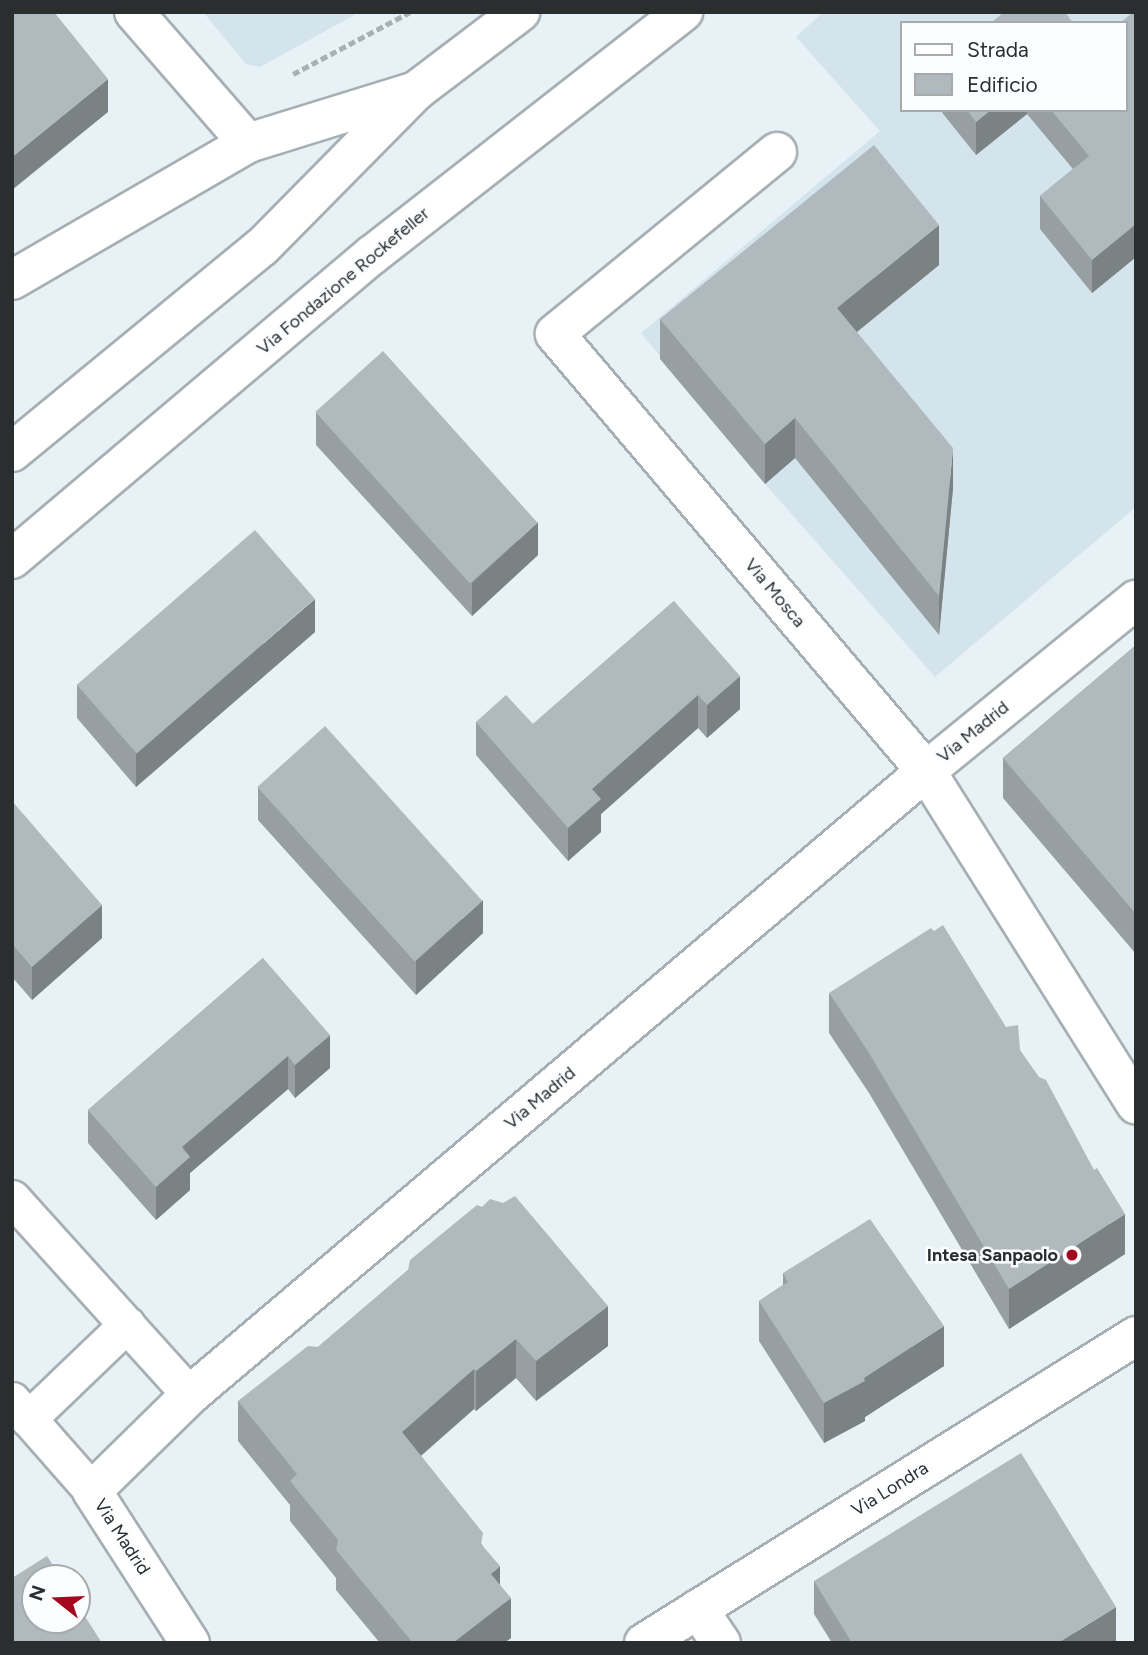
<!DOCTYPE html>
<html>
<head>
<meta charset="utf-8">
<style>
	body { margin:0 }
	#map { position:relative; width:1148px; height:1655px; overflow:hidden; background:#e8f1f5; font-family:Figtree,sans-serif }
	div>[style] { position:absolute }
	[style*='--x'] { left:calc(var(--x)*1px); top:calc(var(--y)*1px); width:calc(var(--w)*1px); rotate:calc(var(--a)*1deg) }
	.built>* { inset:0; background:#d4e4ec }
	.path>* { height:4.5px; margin-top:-2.25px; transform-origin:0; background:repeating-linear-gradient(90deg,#a9b0b3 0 7px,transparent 0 10.5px) }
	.roads { filter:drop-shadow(2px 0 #a6afb3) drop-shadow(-2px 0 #a6afb3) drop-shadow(0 2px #a6afb3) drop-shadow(0 -2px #a6afb3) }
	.service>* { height:35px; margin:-17.5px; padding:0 17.5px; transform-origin:17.5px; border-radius:17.5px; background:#fff }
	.minor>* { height:38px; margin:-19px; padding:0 19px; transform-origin:19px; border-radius:19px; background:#fff }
	.tertiary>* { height:38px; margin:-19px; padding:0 19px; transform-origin:19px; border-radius:19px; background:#fff }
	.secondary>* { height:38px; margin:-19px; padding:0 19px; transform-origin:19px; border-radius:19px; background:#fff }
	.wall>* { inset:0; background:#979fa3 }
	.shaded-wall>* { inset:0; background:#7b8284 }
	.building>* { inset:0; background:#b0b9bd; transform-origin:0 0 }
	.dots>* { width:19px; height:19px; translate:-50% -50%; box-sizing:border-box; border:4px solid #fbfdfe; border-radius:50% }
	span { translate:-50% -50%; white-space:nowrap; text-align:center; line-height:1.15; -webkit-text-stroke:5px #fbfdfe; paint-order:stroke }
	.street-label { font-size:18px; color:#2a2e2f }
	.poi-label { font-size:18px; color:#2a2e2f; font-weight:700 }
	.right { translate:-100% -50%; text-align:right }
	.frame { position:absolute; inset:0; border:14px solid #2a2e2f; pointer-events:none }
	.legend { position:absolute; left:900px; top:21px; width:228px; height:91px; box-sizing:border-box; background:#fbfdfe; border:2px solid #a7aaab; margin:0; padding:9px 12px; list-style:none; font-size:21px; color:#2a2e2f }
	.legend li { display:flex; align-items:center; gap:14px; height:35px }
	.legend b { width:35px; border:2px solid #a7aaab }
	.north { position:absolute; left:21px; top:1564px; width:70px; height:70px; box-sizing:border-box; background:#fbfdfe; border:2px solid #a7aaab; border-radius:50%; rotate:288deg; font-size:19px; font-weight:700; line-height:28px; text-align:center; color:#2a2e2f }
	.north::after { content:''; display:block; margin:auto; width:24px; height:32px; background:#a40820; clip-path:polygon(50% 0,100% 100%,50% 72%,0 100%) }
</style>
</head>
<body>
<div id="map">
	<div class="built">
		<i style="clip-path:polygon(203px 12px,360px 12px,260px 67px,246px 64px)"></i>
		<i style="clip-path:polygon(evenodd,823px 12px,1136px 12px,1136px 507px,935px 677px,765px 484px,641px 333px,880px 131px,796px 37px,823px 12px,901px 23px,1125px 23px,1125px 110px,901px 110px,901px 23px)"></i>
	</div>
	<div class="path">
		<i style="--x:293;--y:74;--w:132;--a:-27.9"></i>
	</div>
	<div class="roads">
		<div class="service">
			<i style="--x:12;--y:1198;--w:266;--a:47.9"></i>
			<i style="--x:12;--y:1400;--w:121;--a:48.7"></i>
			<i style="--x:28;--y:1419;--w:137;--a:-43.8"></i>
		</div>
		<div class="minor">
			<i style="--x:134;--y:12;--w:174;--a:49"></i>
			<i style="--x:777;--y:152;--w:287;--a:140.7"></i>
			<i style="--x:555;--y:334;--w:573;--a:49.67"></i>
			<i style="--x:926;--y:771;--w:394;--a:57.8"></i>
			<i style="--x:698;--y:1609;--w:41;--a:55.9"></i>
			<i style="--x:190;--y:1643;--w:181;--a:-122.8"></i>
			<i style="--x:92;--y:1491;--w:137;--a:-44.4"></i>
			<i style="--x:190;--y:1395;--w:965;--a:-40.29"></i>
			<i style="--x:926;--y:771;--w:271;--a:-39.2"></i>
			<i style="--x:644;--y:1643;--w:580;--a:-31.96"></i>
		</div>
		<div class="tertiary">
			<i style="--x:12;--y:280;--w:273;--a:-30.1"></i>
			<i style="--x:248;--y:143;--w:176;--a:-17.2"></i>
		</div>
		<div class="secondary">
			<i style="--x:12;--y:452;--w:323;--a:-39.4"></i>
			<i style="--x:262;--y:247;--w:219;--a:-45.4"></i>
			<i style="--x:416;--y:91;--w:131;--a:-37.2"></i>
			<i style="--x:12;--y:559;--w:471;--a:-40.2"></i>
			<i style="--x:372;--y:255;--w:395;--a:-38"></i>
		</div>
	</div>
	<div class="wall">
		<i style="clip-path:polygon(1136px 12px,1136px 257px,1092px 293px,1040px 229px,1040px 196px,1073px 169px,1027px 114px,976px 155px,940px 110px,1125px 110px)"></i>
		<i style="clip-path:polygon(939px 265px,857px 332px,953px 488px,939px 635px,795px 458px,765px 484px,660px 359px,660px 319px)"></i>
		<i style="clip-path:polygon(316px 412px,538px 555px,472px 616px,316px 445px)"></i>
		<i style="clip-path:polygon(674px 601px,740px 709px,707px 738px,698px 728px,601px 814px,601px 832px,568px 861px,476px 755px,476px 722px,533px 724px)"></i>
		<i style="clip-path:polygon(315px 632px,136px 787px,77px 718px,77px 685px)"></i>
		<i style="clip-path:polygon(1136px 645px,1136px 954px,1003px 798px,1003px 758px)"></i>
		<i style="clip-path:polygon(258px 787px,483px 933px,416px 995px,258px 820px)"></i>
		<i style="clip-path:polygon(12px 801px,102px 938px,32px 1000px,12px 977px)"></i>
		<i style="clip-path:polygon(263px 958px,330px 1068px,295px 1098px,288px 1089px,190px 1173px,190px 1190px,156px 1220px,88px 1143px,88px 1110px)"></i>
		<i style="clip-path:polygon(829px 993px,1020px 1050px,1125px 1254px,1009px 1329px,869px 1093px,829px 1033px)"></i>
		<i style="clip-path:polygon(408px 1270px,608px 1346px,536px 1401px,516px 1378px,476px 1411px,474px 1409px,421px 1456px,483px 1546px,500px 1584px,511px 1638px,504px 1643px,380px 1643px,336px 1590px,336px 1578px,290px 1521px,290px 1505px,238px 1441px,238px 1401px,318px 1347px)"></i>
		<i style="clip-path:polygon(783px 1273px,944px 1366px,865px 1417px,865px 1421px,824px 1443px,759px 1341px,759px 1301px,783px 1285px)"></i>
		<i style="clip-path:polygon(814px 1581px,1116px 1641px,1113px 1643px,832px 1643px,814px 1614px)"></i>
	</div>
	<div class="shaded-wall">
		<i style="clip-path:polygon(108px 79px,108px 112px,12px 190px,12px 157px)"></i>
		<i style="clip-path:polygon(991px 110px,1027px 110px,1027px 114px,976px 155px,976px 122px)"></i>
		<i style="clip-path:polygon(1136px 224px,1136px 257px,1092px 293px,1092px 260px)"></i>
		<i style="clip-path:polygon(939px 225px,939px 265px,837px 348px,837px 308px)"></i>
		<i style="clip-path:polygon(795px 418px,795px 458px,765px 484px,765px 444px)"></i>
		<i style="clip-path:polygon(953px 448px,953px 488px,939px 635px,939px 596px)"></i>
		<i style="clip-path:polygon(538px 522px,538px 555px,472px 616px,472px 583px)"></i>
		<i style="clip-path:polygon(315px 599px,315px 632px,136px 787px,136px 754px)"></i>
		<i style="clip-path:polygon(740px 676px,740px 709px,707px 738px,707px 705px)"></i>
		<i style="clip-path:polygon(698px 695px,698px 728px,601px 814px,601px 832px,568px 861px,568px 828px,592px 789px)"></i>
		<i style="clip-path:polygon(483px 900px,483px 933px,416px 995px,416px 961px)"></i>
		<i style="clip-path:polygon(102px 905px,102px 938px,32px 1000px,32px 967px)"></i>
		<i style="clip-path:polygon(330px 1035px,330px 1068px,295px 1098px,295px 1065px)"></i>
		<i style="clip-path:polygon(288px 1056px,288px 1089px,190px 1173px,190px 1190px,156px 1220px,156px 1187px,182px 1147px)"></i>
		<i style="clip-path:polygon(1125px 1214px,1125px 1254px,1009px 1329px,1009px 1289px)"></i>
		<i style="clip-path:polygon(608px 1306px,608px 1346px,536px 1401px,536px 1361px)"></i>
		<i style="clip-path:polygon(944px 1326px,944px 1366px,865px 1417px,865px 1421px,824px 1443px,824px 1403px)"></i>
		<i style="clip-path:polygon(516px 1339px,516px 1378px,476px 1411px,476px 1371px)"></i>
		<i style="clip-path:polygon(474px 1369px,474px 1409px,402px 1472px,402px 1432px)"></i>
		<i style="clip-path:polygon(500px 1566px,500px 1606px,511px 1598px,511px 1638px,504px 1643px,453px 1643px,491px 1574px)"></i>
		<i style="clip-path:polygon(1116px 1607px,1116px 1641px,1113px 1643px,1058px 1643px)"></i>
	</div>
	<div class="building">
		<i style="clip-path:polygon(12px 12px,54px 12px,108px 79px,12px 157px)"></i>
		<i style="clip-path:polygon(1004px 12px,1065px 12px,1073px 23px,991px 23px)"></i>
		<i style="clip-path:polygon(1133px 12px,1136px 12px,1136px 224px,1092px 260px,1040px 196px,1089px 156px,1051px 110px,1125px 110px,1125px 23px,1120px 23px)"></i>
		<i style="clip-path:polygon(967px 110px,991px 110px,976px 122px)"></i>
		<i style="clip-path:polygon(874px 145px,939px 225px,837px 308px,953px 448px,939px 596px,795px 418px,765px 444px,660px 319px)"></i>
		<i style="left:383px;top:351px;width:231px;height:91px;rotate:48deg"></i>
		<i style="left:255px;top:530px;width:91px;height:236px;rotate:49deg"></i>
		<i style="clip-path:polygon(674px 601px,740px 676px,707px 705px,698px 695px,592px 789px,601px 799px,568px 828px,476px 722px,506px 695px,533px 724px)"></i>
		<i style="clip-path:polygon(1136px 645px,1136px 914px,1003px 758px)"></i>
		<i style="left:325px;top:726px;width:235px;height:91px;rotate:48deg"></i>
		<i style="clip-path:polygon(12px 801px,102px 905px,32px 967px,12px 944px)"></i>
		<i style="clip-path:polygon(943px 925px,1006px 1027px,1018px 1025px,1020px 1050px,1039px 1077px,1046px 1080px,1094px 1170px,1097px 1168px,1125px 1214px,1009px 1289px,869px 1053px,829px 993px,931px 928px,934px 931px)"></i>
		<i style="clip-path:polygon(263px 958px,330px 1035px,295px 1065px,288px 1056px,182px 1147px,190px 1157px,156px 1187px,88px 1110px)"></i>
		<i style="clip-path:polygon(515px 1196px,608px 1306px,536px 1361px,516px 1339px,476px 1371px,474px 1369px,402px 1432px,483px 1533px,481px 1544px,500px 1566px,491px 1574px,511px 1598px,453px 1643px,413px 1643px,336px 1550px,338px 1540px,290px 1481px,297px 1474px,238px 1401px,308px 1346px,318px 1347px,408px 1270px,410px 1260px,477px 1205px,482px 1207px,490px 1199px,503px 1203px)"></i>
		<i style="clip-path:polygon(870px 1219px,944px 1326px,864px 1378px,865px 1381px,824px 1403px,759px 1301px,788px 1282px,783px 1273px)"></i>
		<i style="clip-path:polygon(1021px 1453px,1116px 1607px,1058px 1643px,852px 1643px,814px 1581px)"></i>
		<i style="clip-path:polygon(47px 1556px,61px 1578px,35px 1578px,35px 1620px,77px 1620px,77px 1604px,102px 1643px,12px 1643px,12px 1578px)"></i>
	</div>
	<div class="dots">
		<i style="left:1072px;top:1255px;background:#a40820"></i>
	</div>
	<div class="street-label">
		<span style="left:343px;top:281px;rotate:-40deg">Via Fondazione Rockefeller</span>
		<span style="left:775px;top:593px;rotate:50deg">Via Mosca</span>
		<span style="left:973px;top:732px;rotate:-39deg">Via Madrid</span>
		<span style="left:540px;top:1098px;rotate:-40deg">Via Madrid</span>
		<span style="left:890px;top:1489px;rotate:-32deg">Via Londra</span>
		<span style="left:122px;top:1537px;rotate:57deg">Via Madrid</span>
	</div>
	<div class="poi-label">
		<span class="right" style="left:1058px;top:1255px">Intesa Sanpaolo</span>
	</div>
	<div class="frame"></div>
	<ul class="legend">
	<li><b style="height:9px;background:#fff"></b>Strada</li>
	<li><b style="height:19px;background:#b0b9bd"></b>Edificio</li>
	</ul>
	<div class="north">N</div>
</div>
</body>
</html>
